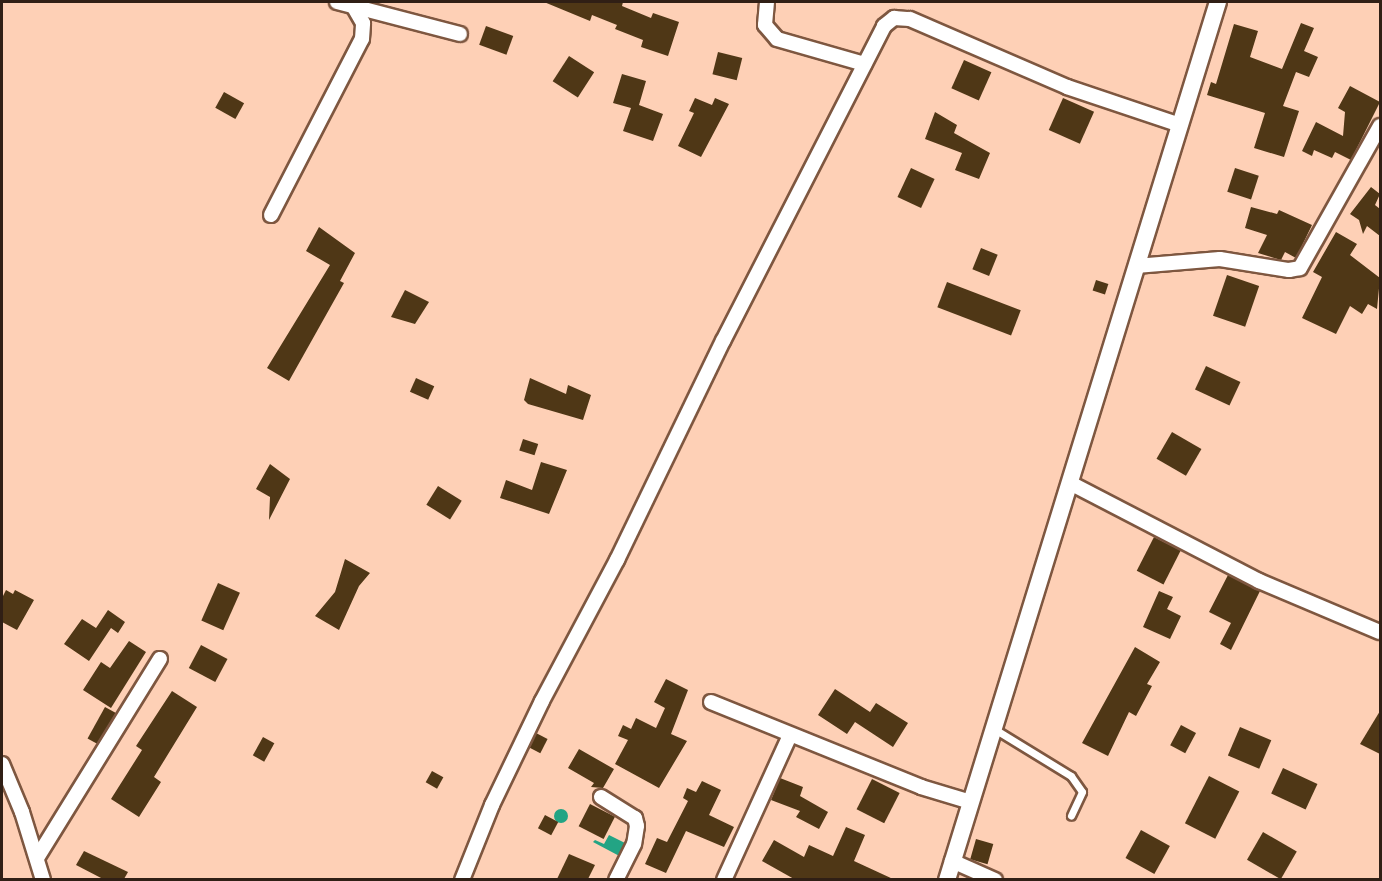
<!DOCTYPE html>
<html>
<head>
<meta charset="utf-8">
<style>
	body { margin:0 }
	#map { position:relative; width:1382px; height:881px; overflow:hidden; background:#fed0b6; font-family:Montserrat,sans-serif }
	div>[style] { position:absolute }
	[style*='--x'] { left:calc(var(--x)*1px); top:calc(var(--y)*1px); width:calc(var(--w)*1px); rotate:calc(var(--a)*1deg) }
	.water>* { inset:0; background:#23a484 }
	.round { border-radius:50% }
	.building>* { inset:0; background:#4f3716; transform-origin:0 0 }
	.roads { filter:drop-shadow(2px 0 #7e5740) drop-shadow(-2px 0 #7e5740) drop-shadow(0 2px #7e5740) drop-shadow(0 -2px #7e5740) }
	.service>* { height:7px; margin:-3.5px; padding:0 3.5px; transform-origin:3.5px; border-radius:3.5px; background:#fff }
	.minor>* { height:14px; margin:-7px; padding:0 7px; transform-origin:7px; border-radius:7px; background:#fff }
	.tertiary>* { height:16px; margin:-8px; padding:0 8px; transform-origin:8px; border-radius:8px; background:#fff }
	span { translate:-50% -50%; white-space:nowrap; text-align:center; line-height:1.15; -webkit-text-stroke:6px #fcfcfc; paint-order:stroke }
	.frame { position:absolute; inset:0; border:3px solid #301f15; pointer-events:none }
</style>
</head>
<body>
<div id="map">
	<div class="water">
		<i class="round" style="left:554px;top:809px;width:14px;height:14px"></i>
		<i style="clip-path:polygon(609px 835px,631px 846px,625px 859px,593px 842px,595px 840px,604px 844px)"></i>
	</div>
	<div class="building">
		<i style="clip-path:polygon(544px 2px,623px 2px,622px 6px,651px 18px,653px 13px,679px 22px,668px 56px,641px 47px,643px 40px,615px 29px,617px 25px,592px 15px,590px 21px)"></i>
		<i style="clip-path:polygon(1301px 23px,1314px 28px,1304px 51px,1318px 57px,1309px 77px,1296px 72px,1283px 106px,1299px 111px,1284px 157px,1254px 148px,1265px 113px,1207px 95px,1211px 82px,1216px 84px,1234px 24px,1258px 31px,1250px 57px,1282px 69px)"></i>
		<i style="left:486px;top:26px;width:29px;height:20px;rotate:20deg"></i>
		<i style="left:718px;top:52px;width:25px;height:23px;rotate:14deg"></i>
		<i style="left:569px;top:56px;width:30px;height:30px;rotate:33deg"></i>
		<i style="left:964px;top:60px;width:30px;height:31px;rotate:24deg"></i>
		<i style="clip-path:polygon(622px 74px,646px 81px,639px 105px,663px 114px,653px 141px,623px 131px,631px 108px,613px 103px)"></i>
		<i style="clip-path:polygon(1350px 86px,1380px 102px,1351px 160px,1335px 152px,1332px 158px,1314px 150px,1312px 156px,1302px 151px,1316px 122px,1343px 136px,1345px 112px,1338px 108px)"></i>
		<i style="left:224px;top:92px;width:23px;height:18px;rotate:29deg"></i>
		<i style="clip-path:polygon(695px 98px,712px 105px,715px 98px,729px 104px,701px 157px,678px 146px,694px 113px,689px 111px)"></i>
		<i style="left:1063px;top:98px;width:34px;height:35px;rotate:24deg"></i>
		<i style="clip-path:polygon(935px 112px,957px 125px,954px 133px,990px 153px,979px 179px,955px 170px,962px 153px,925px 139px)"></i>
		<i style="left:911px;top:168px;width:26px;height:32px;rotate:25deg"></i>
		<i style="left:1235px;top:168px;width:25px;height:25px;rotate:18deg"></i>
		<i style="clip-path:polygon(1371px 187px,1380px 194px,1375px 205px,1380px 209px,1380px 236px,1367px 226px,1363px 234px,1359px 220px,1350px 214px)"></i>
		<i style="clip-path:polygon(1251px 207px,1277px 214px,1279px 210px,1312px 225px,1296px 258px,1285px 252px,1281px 260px,1258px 253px,1267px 235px,1245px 228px)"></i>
		<i style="clip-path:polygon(319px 227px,355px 253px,340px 281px,344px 283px,289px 381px,267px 368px,330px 265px,306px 251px)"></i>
		<i style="clip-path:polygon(1336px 232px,1357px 244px,1350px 255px,1380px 278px,1377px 309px,1368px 304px,1362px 314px,1350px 306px,1336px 334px,1302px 318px,1322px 277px,1313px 272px)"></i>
		<i style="left:981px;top:248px;width:18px;height:23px;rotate:22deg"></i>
		<i style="left:1227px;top:275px;width:34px;height:43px;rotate:19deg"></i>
		<i style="left:1096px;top:280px;width:13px;height:11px;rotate:18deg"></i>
		<i style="left:947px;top:282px;width:79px;height:27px;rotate:21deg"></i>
		<i style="clip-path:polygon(405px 290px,429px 302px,415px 324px,391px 317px)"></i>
		<i style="left:1206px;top:366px;width:38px;height:26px;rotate:25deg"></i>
		<i style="left:416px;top:378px;width:20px;height:15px;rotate:24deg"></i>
		<i style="clip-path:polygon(530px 378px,566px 394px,568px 385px,591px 395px,583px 420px,528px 404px,524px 400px)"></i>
		<i style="left:1172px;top:432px;width:34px;height:31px;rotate:30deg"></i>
		<i style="left:523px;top:439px;width:16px;height:12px;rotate:18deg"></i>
		<i style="clip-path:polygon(541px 462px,567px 470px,549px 514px,500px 498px,506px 480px,532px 490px)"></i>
		<i style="clip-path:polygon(270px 464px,290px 479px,269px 520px,270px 497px,256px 489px)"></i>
		<i style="left:438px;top:486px;width:28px;height:22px;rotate:32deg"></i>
		<i style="left:1154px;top:537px;width:30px;height:38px;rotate:27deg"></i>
		<i style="clip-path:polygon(345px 559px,370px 573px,359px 586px,339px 630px,315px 616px,335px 592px)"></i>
		<i style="clip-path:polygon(1228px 575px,1260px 591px,1231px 650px,1220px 644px,1231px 623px,1209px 612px)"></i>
		<i style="left:218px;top:583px;width:24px;height:41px;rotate:24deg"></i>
		<i style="clip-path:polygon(6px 590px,13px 594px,15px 590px,34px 600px,17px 630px,2px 622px,2px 598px)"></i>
		<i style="clip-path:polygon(1159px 591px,1173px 597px,1167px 609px,1181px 616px,1170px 639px,1143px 627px)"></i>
		<i style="clip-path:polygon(108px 610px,125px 622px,118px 633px,111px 628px,89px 661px,64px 644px,82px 619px,96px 628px)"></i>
		<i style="clip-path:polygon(129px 641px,146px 652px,111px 708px,83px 690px,101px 662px,110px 668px)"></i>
		<i style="left:201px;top:645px;width:30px;height:26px;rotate:28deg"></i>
		<i style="clip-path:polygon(1135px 647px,1160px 662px,1147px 684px,1152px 686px,1136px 716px,1129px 712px,1108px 756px,1082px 743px)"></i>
		<i style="clip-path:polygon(666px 679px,688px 690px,671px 734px,687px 741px,659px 788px,615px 764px,628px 740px,618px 736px,623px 725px,631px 729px,636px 718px,656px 728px,665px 708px,654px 702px)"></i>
		<i style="clip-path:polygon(835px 689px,870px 712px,876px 703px,908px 723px,893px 747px,855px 722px,847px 734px,818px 715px)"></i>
		<i style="clip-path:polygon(172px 691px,197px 707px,154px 777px,161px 782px,139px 817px,111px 799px,142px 750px,136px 746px)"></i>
		<i style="left:105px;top:707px;width:13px;height:36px;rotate:29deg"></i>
		<i style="clip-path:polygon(1380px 711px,1380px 754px,1360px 744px)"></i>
		<i style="left:1181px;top:725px;width:17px;height:23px;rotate:28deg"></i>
		<i style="left:1240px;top:727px;width:34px;height:31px;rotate:23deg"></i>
		<i style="left:536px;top:733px;width:13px;height:16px;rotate:27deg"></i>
		<i style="left:263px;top:737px;width:13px;height:21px;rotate:29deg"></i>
		<i style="clip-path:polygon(579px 749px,614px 769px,603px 788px,591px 787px,594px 783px,568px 768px)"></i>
		<i style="left:1283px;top:768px;width:38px;height:28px;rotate:25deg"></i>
		<i style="left:432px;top:771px;width:13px;height:13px;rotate:29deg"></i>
		<i style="left:1209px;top:776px;width:34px;height:53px;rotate:27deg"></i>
		<i style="clip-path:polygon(780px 778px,803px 787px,800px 796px,828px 812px,819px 829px,796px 817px,800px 811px,771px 800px)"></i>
		<i style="left:872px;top:779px;width:31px;height:34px;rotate:27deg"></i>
		<i style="clip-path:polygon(702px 781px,721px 790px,709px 815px,734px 827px,724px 847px,686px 831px,666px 873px,645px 864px,657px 838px,667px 842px,688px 801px,683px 798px,687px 788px,696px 792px)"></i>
		<i style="left:590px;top:804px;width:28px;height:25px;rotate:27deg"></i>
		<i style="left:545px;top:815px;width:15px;height:15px;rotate:28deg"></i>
		<i style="clip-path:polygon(846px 827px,865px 835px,854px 861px,893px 879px,794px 879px,762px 861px,774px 840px,804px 857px,809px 845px,833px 856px)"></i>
		<i style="left:1141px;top:830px;width:33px;height:32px;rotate:29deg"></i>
		<i style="left:1263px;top:832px;width:39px;height:32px;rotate:30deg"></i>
		<i style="left:976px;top:839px;width:18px;height:21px;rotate:16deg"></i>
		<i style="clip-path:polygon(84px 851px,128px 872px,124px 879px,103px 879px,76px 865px)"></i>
		<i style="clip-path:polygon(569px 854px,595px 865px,588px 879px,557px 879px)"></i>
	</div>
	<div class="roads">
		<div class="service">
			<i style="--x:996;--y:730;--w:88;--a:31.5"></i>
			<i style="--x:1071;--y:776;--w:19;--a:55"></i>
			<i style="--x:1082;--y:792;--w:26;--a:115"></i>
		</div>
		<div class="minor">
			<i style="--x:337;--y:2;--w:127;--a:14.6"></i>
			<i style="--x:767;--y:2;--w:23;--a:95"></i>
			<i style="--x:765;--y:25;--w:18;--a:49"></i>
			<i style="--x:777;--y:39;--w:91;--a:16"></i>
			<i style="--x:271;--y:215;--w:198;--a:-62.7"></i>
			<i style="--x:362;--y:39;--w:16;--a:-86"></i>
			<i style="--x:363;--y:23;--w:22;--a:-120"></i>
			<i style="--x:1136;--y:266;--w:84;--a:-4.8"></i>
			<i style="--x:1220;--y:259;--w:70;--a:9.1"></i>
			<i style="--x:1289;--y:270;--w:11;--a:-10"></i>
			<i style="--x:1300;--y:268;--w:163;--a:-60.6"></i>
			<i style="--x:1070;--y:483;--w:213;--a:27.4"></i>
			<i style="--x:1259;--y:581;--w:131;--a:22.9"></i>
			<i style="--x:711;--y:702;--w:227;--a:22"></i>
			<i style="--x:921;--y:787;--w:52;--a:16.7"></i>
			<i style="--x:2;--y:764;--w:52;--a:67.4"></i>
			<i style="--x:22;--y:812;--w:71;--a:72.8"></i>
			<i style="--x:601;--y:797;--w:40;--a:32"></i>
			<i style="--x:635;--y:818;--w:8;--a:76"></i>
			<i style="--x:637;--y:826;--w:18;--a:99"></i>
			<i style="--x:634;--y:844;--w:40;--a:116.6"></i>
			<i style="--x:37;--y:858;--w:234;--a:-58.3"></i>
			<i style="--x:952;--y:861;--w:47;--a:23.8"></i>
			<i style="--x:462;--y:880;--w:81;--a:-68.2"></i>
			<i style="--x:492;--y:805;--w:115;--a:-64.3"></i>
			<i style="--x:542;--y:701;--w:160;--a:-62"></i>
			<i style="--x:617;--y:560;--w:243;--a:-64.2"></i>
			<i style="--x:723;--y:341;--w:354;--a:-62.9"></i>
			<i style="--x:884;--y:26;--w:13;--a:-39"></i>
			<i style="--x:894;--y:18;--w:16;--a:4"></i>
			<i style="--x:910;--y:19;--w:171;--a:23.4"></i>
			<i style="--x:1067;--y:87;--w:119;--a:18.6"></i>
			<i style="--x:724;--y:880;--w:159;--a:-65.5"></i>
		</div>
		<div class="tertiary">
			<i style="--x:947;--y:880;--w:919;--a:-72.85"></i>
		</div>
	</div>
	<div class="frame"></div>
</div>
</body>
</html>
